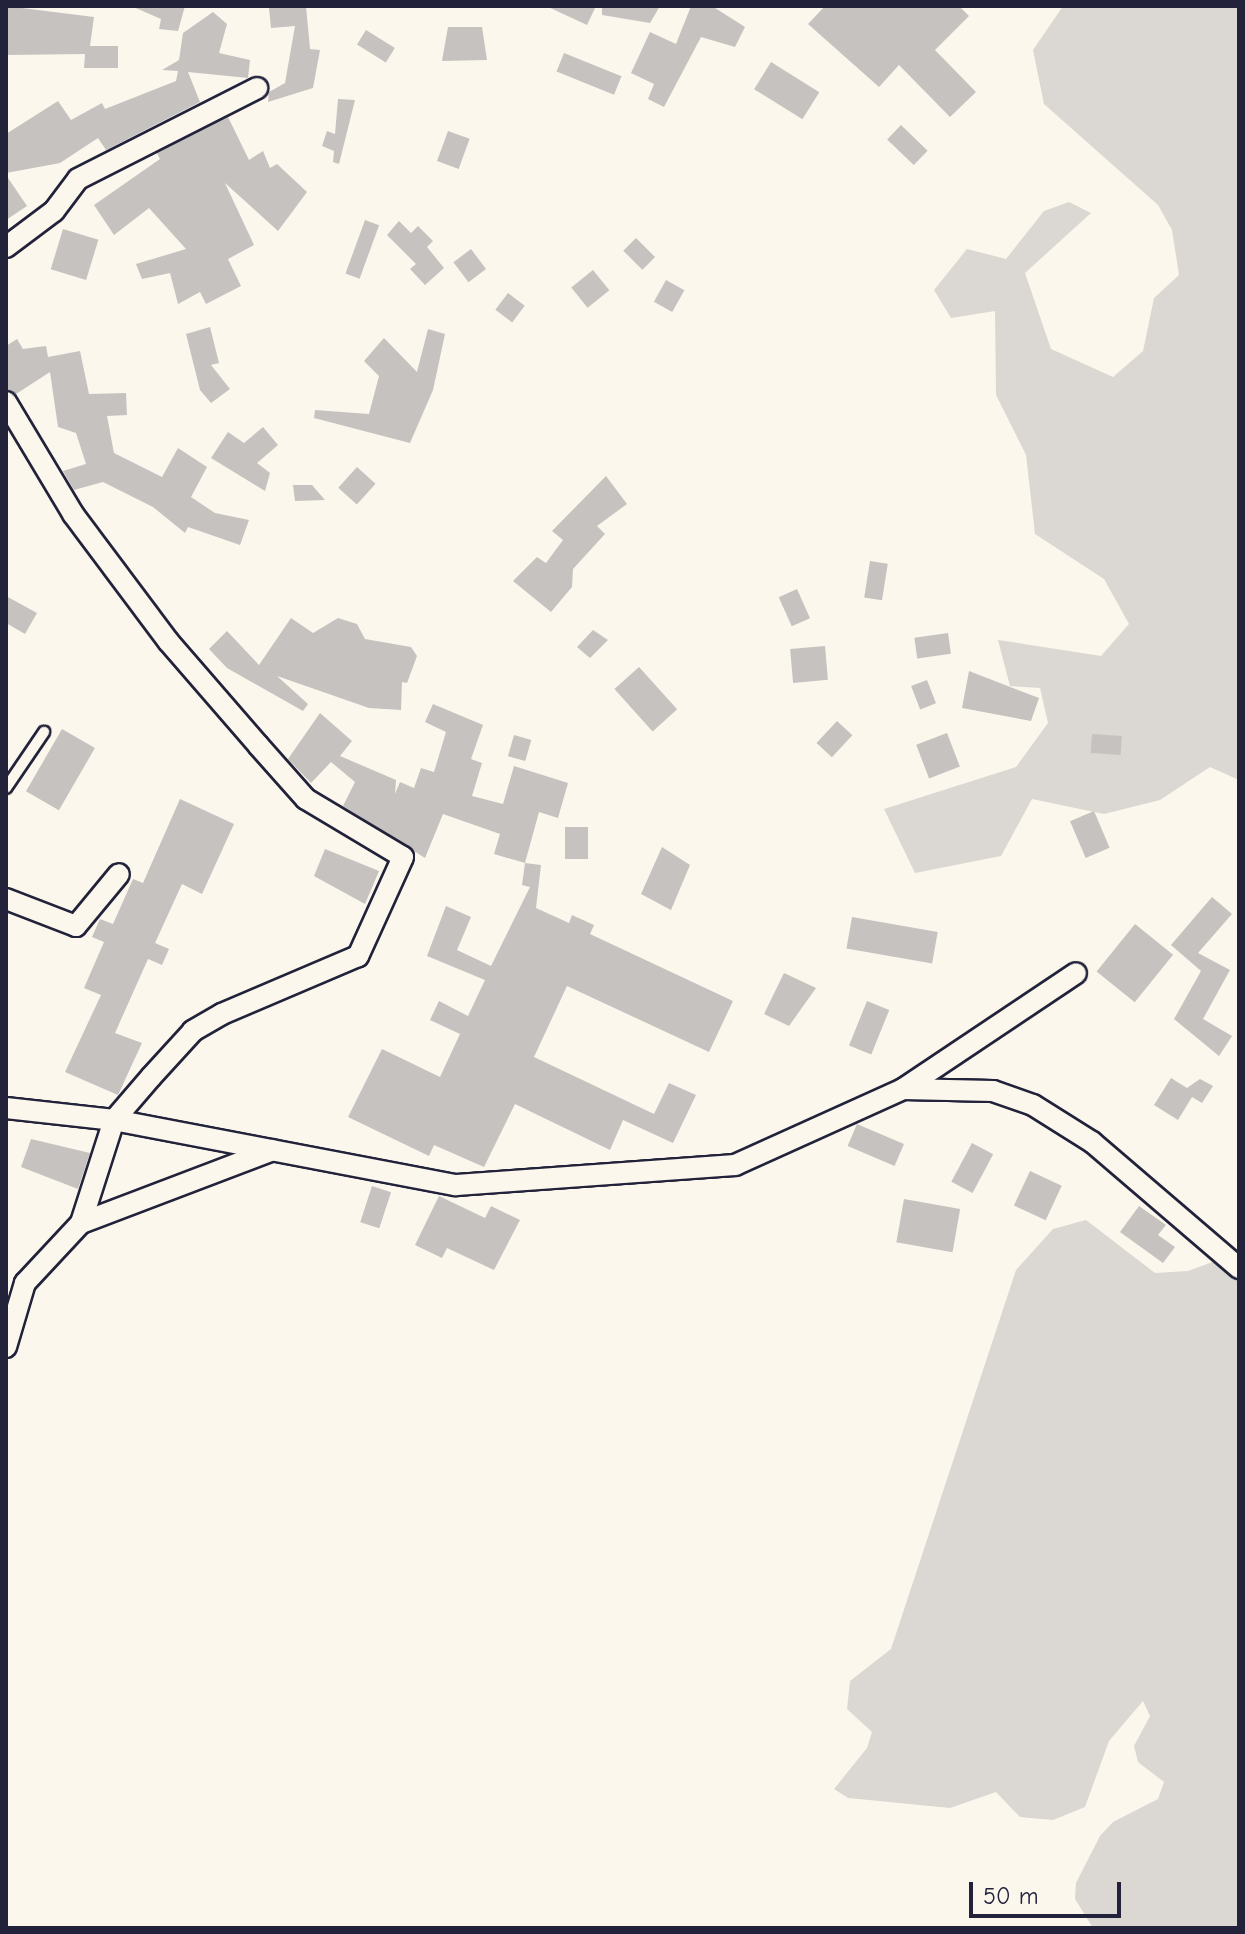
<!DOCTYPE html>
<html>
<head>
<meta charset="utf-8">
<style>
	body { margin:0 }
	#map { position:relative; width:1245px; height:1934px; overflow:hidden; background:#fbf7ec; font-family:"Comic Neue",sans-serif }
	div>[style] { position:absolute }
	[style*='--x'] { left:calc(var(--x)*1px); top:calc(var(--y)*1px); width:calc(var(--w)*1px); rotate:calc(var(--a)*1deg) }
	.green>* { inset:0; background:#dbd8d3 }
	.building>* { inset:0; background:#c6c2c0; transform-origin:0 0 }
	.roads { filter:drop-shadow(2px 0 #22223b) drop-shadow(-2px 0 #22223b) drop-shadow(0 2px #22223b) drop-shadow(0 -2px #22223b) }
	.service>* { height:10px; margin:-5px; padding:0 5px; transform-origin:5px; border-radius:5px; background:#fbf7ec }
	.minor>* { height:20px; margin:-10px; padding:0 10px; transform-origin:10px; border-radius:10px; background:#fbf7ec }
	span { translate:-50% -50%; white-space:nowrap; text-align:center; line-height:1.15; -webkit-text-stroke:6px #fbf7ec; paint-order:stroke }
	.frame { position:absolute; inset:0; border:8px solid #22223b; pointer-events:none }
	.scale { position:absolute; left:969px; top:1882px; width:152px; height:36px; box-sizing:border-box; border:4px solid #22223b; border-top:0; padding-left:10px; font-size:24px; line-height:28px; white-space:nowrap; color:#22223b; -webkit-text-stroke:6px #fbf7ec; paint-order:stroke }
</style>
</head>
<body>
<div id="map">
	<div class="green">
		<i style="clip-path:polygon(1063px 6px,1239px 6px,1239px 780px,1210px 767px,1160px 800px,1104px 814px,1032px 799px,1001px 856px,915px 873px,884px 809px,1016px 767px,1048px 723px,1040px 688px,1010px 686px,998px 640px,1101px 656px,1129px 624px,1104px 579px,1035px 534px,1026px 455px,996px 395px,995px 311px,951px 318px,934px 290px,967px 249px,1006px 259px,1044px 211px,1069px 202px,1091px 213px,1025px 273px,1051px 349px,1113px 377px,1143px 351px,1154px 298px,1179px 275px,1172px 230px,1158px 205px,1044px 104px,1033px 50px)"></i>
		<i style="clip-path:polygon(1086px 1220px,1155px 1273px,1188px 1271px,1229px 1256px,1239px 1262px,1238px 1928px,1093px 1928px,1075px 1899px,1076px 1883px,1100px 1836px,1113px 1822px,1158px 1799px,1164px 1782px,1138px 1762px,1134px 1746px,1150px 1716px,1143px 1701px,1109px 1741px,1085px 1807px,1053px 1820px,1020px 1817px,996px 1792px,950px 1808px,848px 1798px,834px 1789px,867px 1748px,872px 1732px,847px 1709px,850px 1681px,891px 1649px,1016px 1270px,1053px 1229px)"></i>
	</div>
	<div class="building">
		<i style="clip-path:polygon(6px 6px,94px 17px,90px 46px,118px 46px,118px 68px,84px 68px,85px 54px,6px 55px)"></i>
		<i style="clip-path:polygon(131px 6px,185px 6px,178px 31px,159px 29px,161px 19px)"></i>
		<i style="clip-path:polygon(306px 6px,310px 49px,320px 50px,313px 88px,268px 102px,269px 92px,285px 83px,295px 26px,271px 28px,269px 8px)"></i>
		<i style="clip-path:polygon(546px 6px,596px 6px,587px 25px)"></i>
		<i style="clip-path:polygon(602px 6px,660px 6px,650px 23px,602px 15px)"></i>
		<i style="clip-path:polygon(691px 6px,712px 6px,745px 27px,735px 47px,701px 37px,664px 107px,648px 99px,654px 84px,631px 73px,650px 32px,676px 44px)"></i>
		<i style="clip-path:polygon(825px 6px,959px 6px,969px 16px,935px 50px,976px 92px,950px 117px,899px 65px,879px 87px,808px 24px)"></i>
		<i style="clip-path:polygon(213px 12px,227px 24px,219px 53px,250px 60px,248px 78px,188px 72px,200px 102px,106px 150px,98px 138px,60px 163px,6px 173px,6px 134px,58px 101px,71px 120px,102px 103px,105px 109px,176px 81px,178px 71px,162px 70px,179px 60px,183px 33px)"></i>
		<i style="clip-path:polygon(448px 27px,482px 27px,487px 60px,442px 61px)"></i>
		<i style="left:366px;top:30px;width:34px;height:17px;rotate:32deg"></i>
		<i style="left:564px;top:53px;width:62px;height:20px;rotate:22deg"></i>
		<i style="left:771px;top:62px;width:57px;height:32px;rotate:32deg"></i>
		<i style="clip-path:polygon(338px 99px,355px 100px,339px 164px,333px 162px,334px 151px,322px 146px,327px 131px,335px 134px)"></i>
		<i style="clip-path:polygon(228px 117px,249px 160px,263px 151px,270px 168px,277px 164px,307px 192px,278px 231px,225px 183px,254px 245px,228px 259px,241px 286px,206px 304px,200px 292px,178px 304px,170px 273px,142px 279px,136px 264px,186px 249px,149px 208px,114px 235px,94px 205px,160px 159px,157px 153px)"></i>
		<i style="left:901px;top:125px;width:37px;height:20px;rotate:44deg"></i>
		<i style="left:448px;top:131px;width:23px;height:32px;rotate:20deg"></i>
		<i style="clip-path:polygon(6px 175px,27px 206px,6px 220px)"></i>
		<i style="left:365px;top:220px;width:15px;height:57px;rotate:20deg"></i>
		<i style="clip-path:polygon(399px 221px,411px 233px,418px 226px,433px 241px,427px 247px,444px 268px,425px 285px,410px 269px,416px 264px,387px 235px)"></i>
		<i style="left:63px;top:229px;width:37px;height:42px;rotate:17deg"></i>
		<i style="left:636px;top:238px;width:27px;height:18px;rotate:45deg"></i>
		<i style="left:471px;top:249px;width:25px;height:22px;rotate:53deg"></i>
		<i style="left:593px;top:270px;width:26px;height:28px;rotate:51deg"></i>
		<i style="left:666px;top:280px;width:21px;height:25px;rotate:29deg"></i>
		<i style="left:508px;top:293px;width:21px;height:21px;rotate:37deg"></i>
		<i style="clip-path:polygon(210px 327px,219px 363px,211px 365px,230px 389px,211px 403px,200px 390px,186px 334px)"></i>
		<i style="clip-path:polygon(428px 329px,445px 334px,433px 390px,410px 443px,314px 418px,315px 410px,369px 414px,379px 376px,364px 361px,384px 338px,417px 372px)"></i>
		<i style="clip-path:polygon(17px 339px,23px 349px,46px 346px,48px 357px,80px 351px,89px 394px,126px 393px,127px 415px,107px 416px,114px 453px,162px 477px,178px 448px,207px 467px,191px 497px,215px 513px,249px 520px,240px 545px,188px 527px,185px 533px,153px 507px,103px 482px,74px 490px,63px 471px,86px 464px,76px 433px,58px 427px,50px 372px,16px 394px,6px 389px,6px 346px)"></i>
		<i style="clip-path:polygon(263px 427px,278px 445px,257px 463px,270px 473px,265px 491px,211px 458px,228px 432px,244px 443px)"></i>
		<i style="left:357px;top:467px;width:25px;height:28px;rotate:42deg"></i>
		<i style="clip-path:polygon(606px 476px,627px 504px,597px 526px,605px 534px,573px 569px,572px 587px,551px 612px,513px 581px,537px 557px,546px 563px,563px 540px,552px 531px)"></i>
		<i style="clip-path:polygon(293px 485px,312px 485px,325px 500px,295px 501px)"></i>
		<i style="left:870px;top:561px;width:18px;height:37px;rotate:9deg"></i>
		<i style="left:797px;top:589px;width:32px;height:20px;rotate:66deg"></i>
		<i style="clip-path:polygon(6px 596px,37px 613px,25px 634px,6px 623px)"></i>
		<i style="clip-path:polygon(291px 618px,313px 633px,338px 618px,357px 624px,365px 639px,411px 647px,417px 656px,407px 683px,402px 682px,401px 710px,369px 708px,277px 676px,308px 704px,303px 711px,227px 668px,209px 649px,227px 631px,259px 665px)"></i>
		<i style="clip-path:polygon(593px 630px,608px 640px,590px 658px,577px 647px)"></i>
		<i style="left:948px;top:633px;width:21px;height:34px;rotate:82deg"></i>
		<i style="left:825px;top:646px;width:34px;height:35px;rotate:85deg"></i>
		<i style="left:639px;top:667px;width:57px;height:33px;rotate:48deg"></i>
		<i style="clip-path:polygon(969px 671px,1039px 698px,1031px 721px,962px 708px)"></i>
		<i style="left:927px;top:680px;width:25px;height:17px;rotate:69deg"></i>
		<i style="clip-path:polygon(433px 704px,483px 725px,471px 759px,482px 763px,472px 796px,503px 804px,514px 766px,568px 783px,558px 818px,539px 812px,525px 863px,494px 854px,500px 834px,443px 814px,425px 858px,343px 806px,355px 782px,331px 762px,311px 783px,288px 759px,320px 713px,352px 741px,340px 756px,396px 780px,395px 794px,400px 782px,414px 788px,421px 768px,434px 772px,446px 732px,425px 722px)"></i>
		<i style="left:837px;top:721px;width:21px;height:30px;rotate:43deg"></i>
		<i style="left:62px;top:729px;width:38px;height:72px;rotate:30deg"></i>
		<i style="left:947px;top:733px;width:36px;height:33px;rotate:69deg"></i>
		<i style="left:1092px;top:734px;width:30px;height:19px;rotate:4deg"></i>
		<i style="left:514px;top:735px;width:18px;height:22px;rotate:16deg"></i>
		<i style="clip-path:polygon(180px 799px,234px 824px,202px 894px,182px 884px,155px 943px,169px 949px,162px 965px,148px 959px,115px 1033px,142px 1043px,118px 1095px,65px 1072px,101px 995px,84px 988px,104px 942px,92px 937px,100px 919px,113px 924px,133px 879px,143px 883px)"></i>
		<i style="left:1094px;top:811px;width:40px;height:26px;rotate:67deg"></i>
		<i style="left:565px;top:827px;width:23px;height:32px"></i>
		<i style="clip-path:polygon(662px 847px,690px 865px,671px 910px,641px 894px)"></i>
		<i style="clip-path:polygon(325px 849px,379px 871px,365px 904px,314px 876px)"></i>
		<i style="clip-path:polygon(525px 863px,541px 865px,536px 908px,569px 923px,572px 915px,594px 925px,590px 934px,733px 1001px,709px 1052px,567px 986px,534px 1057px,654px 1114px,669px 1083px,696px 1095px,673px 1143px,623px 1120px,610px 1150px,515px 1104px,484px 1167px,434px 1145px,429px 1156px,348px 1117px,382px 1049px,440px 1077px,460px 1034px,430px 1020px,439px 1001px,468px 1016px,485px 980px,427px 956px,446px 906px,471px 917px,457px 950px,491px 966px,530px 887px,522px 885px)"></i>
		<i style="clip-path:polygon(1212px 897px,1232px 914px,1198px 953px,1230px 970px,1203px 1019px,1232px 1036px,1219px 1056px,1174px 1019px,1201px 971px,1171px 945px)"></i>
		<i style="left:852px;top:917px;width:87px;height:32px;rotate:10deg"></i>
		<i style="left:1135px;top:924px;width:49px;height:61px;rotate:39deg"></i>
		<i style="clip-path:polygon(784px 973px,816px 988px,789px 1026px,764px 1014px)"></i>
		<i style="left:867px;top:1001px;width:24px;height:48px;rotate:22deg"></i>
		<i style="clip-path:polygon(1171px 1078px,1187px 1088px,1200px 1079px,1213px 1086px,1202px 1103px,1192px 1097px,1178px 1120px,1154px 1105px)"></i>
		<i style="left:857px;top:1124px;width:51px;height:24px;rotate:23deg"></i>
		<i style="clip-path:polygon(31px 1139px,90px 1153px,78px 1189px,21px 1167px)"></i>
		<i style="left:972px;top:1143px;width:24px;height:44px;rotate:28deg"></i>
		<i style="left:1030px;top:1171px;width:35px;height:38px;rotate:25deg"></i>
		<i style="left:372px;top:1186px;width:20px;height:38px;rotate:18deg"></i>
		<i style="clip-path:polygon(439px 1196px,485px 1218px,491px 1206px,520px 1220px,494px 1270px,447px 1248px,442px 1258px,415px 1245px)"></i>
		<i style="left:904px;top:1199px;width:57px;height:44px;rotate:10deg"></i>
		<i style="clip-path:polygon(1139px 1206px,1166px 1225px,1158px 1235px,1175px 1247px,1163px 1263px,1120px 1232px)"></i>
	</div>
	<div class="roads">
		<div class="service">
			<i style="--x:6;--y:788;--w:68;--a:-55.8"></i>
		</div>
		<div class="minor">
			<i style="--x:6;--y:247;--w:60;--a:-36.9"></i>
			<i style="--x:54;--y:211;--w:40;--a:-53"></i>
			<i style="--x:78;--y:179;--w:201;--a:-26.9"></i>
			<i style="--x:6;--y:402;--w:131;--a:59.1"></i>
			<i style="--x:73;--y:514;--w:159;--a:53.2"></i>
			<i style="--x:168;--y:641;--w:138;--a:49.1"></i>
			<i style="--x:258;--y:745;--w:72;--a:48.4"></i>
			<i style="--x:306;--y:799;--w:113;--a:30.9"></i>
			<i style="--x:403;--y:857;--w:109;--a:114.4"></i>
			<i style="--x:358;--y:956;--w:148;--a:156.9"></i>
			<i style="--x:222;--y:1014;--w:34;--a:150"></i>
			<i style="--x:193;--y:1031;--w:62;--a:132.4"></i>
			<i style="--x:151;--y:1077;--w:57;--a:130.7"></i>
			<i style="--x:114;--y:1120;--w:108;--a:107.8"></i>
			<i style="--x:6;--y:899;--w:75;--a:21.1"></i>
			<i style="--x:76;--y:926;--w:67;--a:-50.4"></i>
			<i style="--x:903;--y:1089;--w:90;--a:1.3"></i>
			<i style="--x:993;--y:1091;--w:42;--a:19.3"></i>
			<i style="--x:1033;--y:1105;--w:70;--a:32.1"></i>
			<i style="--x:1092;--y:1142;--w:194;--a:40.6"></i>
			<i style="--x:6;--y:1108;--w:109;--a:6.3"></i>
			<i style="--x:114;--y:1120;--w:348;--a:10.8"></i>
			<i style="--x:456;--y:1185;--w:280;--a:-4.1"></i>
			<i style="--x:735;--y:1165;--w:184;--a:-24.3"></i>
			<i style="--x:903;--y:1089;--w:208;--a:-33.8"></i>
			<i style="--x:6;--y:1347;--w:67;--a:-73.5"></i>
			<i style="--x:25;--y:1283;--w:82;--a:-47"></i>
			<i style="--x:81;--y:1223;--w:205;--a:-20.8"></i>
		</div>
	</div>
	<div class="frame"></div>
	<div class="scale">50 m</div>
</div>
</body>
</html>
